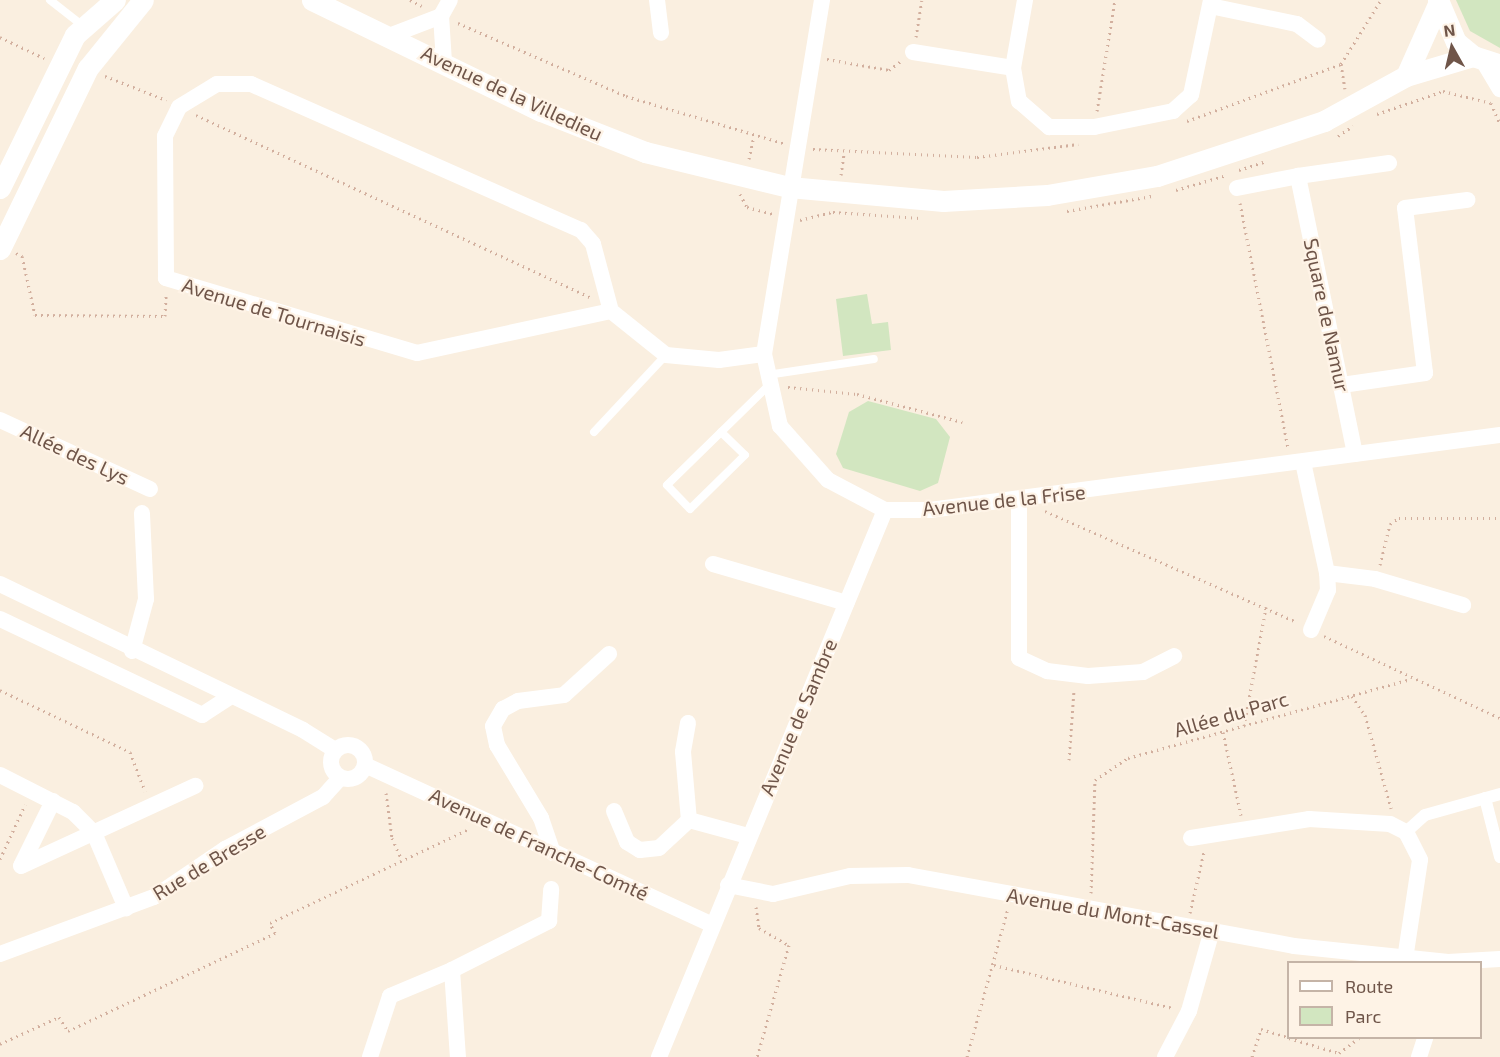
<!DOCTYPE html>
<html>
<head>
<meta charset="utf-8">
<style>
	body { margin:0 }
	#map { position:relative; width:1500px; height:1057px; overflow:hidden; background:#faefe0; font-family:"Exo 2",sans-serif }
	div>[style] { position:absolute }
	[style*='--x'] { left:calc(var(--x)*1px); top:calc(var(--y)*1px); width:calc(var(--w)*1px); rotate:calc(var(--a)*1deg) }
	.green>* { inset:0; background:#d2e6c0 }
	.path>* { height:3px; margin-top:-1.5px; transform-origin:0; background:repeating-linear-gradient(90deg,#d2af9e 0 1.5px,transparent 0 6px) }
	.service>* { height:8px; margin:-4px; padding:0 4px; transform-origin:4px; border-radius:4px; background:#fff }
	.pedestrian>* { height:12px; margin:-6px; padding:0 6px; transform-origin:6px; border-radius:6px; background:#fff }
	.minor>* { height:16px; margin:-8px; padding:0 8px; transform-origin:8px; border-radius:8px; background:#fff }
	.minor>.ring { margin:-8px; padding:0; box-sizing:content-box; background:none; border:16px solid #fff; border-radius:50% }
	.tertiary>* { height:21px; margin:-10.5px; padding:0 10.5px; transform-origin:10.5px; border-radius:10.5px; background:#fff }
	span { translate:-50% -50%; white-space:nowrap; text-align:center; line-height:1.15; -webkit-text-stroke:4.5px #fef3e6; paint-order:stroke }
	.street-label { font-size:20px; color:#6f5549 }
	.legend { position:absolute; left:1287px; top:961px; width:195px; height:78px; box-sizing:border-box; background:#fef3e6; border:2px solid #c5b4a7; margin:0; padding:8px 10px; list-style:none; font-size:18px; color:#6f5549 }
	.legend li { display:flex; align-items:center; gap:12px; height:30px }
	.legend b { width:30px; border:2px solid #c5b4a7 }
	.north { position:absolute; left:1422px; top:18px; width:60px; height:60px; -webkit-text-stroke:4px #fef3e6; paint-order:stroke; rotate:352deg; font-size:16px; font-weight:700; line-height:24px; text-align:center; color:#6f5549 }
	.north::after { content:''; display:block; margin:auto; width:21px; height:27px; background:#6f5549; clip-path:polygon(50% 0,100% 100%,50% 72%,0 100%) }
</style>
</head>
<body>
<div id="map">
	<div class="green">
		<i style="clip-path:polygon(1456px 0,1500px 0,1500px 48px,1470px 31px)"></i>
		<i style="clip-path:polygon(867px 294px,872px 324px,888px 322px,891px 350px,843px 356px,836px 299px)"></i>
		<i style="clip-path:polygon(868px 401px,936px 419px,950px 437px,938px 483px,920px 491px,843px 468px,836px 454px,849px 412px)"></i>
	</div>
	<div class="path">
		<i style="--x:410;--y:0;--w:13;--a:27"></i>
		<i style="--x:458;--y:23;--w:183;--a:23.5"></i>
		<i style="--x:626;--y:96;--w:164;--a:16.7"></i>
		<i style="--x:0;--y:37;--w:49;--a:25.5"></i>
		<i style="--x:916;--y:37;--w:37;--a:-81"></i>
		<i style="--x:827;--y:59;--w:63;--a:10.1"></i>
		<i style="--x:889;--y:70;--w:15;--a:-37"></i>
		<i style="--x:1341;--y:64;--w:25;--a:81"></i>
		<i style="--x:105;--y:76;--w:66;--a:21.5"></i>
		<i style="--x:1097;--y:111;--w:112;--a:-80.8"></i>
		<i style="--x:1377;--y:114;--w:70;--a:-19.2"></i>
		<i style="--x:1443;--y:91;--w:49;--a:14"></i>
		<i style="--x:1491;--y:103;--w:23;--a:67"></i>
		<i style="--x:196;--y:115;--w:434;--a:24.8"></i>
		<i style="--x:1187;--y:121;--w:164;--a:-20.3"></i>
		<i style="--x:1341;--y:64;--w:75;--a:-58"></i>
		<i style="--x:1338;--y:136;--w:18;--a:-34"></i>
		<i style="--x:813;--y:149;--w:164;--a:2.8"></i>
		<i style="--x:977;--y:157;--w:102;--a:-7.3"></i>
		<i style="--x:749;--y:159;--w:24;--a:-78"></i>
		<i style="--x:1239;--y:170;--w:29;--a:-18"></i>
		<i style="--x:841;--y:175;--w:21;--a:-82"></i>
		<i style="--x:1176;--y:190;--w:53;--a:-16.4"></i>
		<i style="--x:740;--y:194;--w:15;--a:62"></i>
		<i style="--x:747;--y:207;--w:27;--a:15"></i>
		<i style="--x:1240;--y:203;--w:249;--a:78.9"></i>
		<i style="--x:1067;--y:211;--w:86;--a:-10"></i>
		<i style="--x:800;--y:220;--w:34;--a:-14"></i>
		<i style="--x:833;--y:212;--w:87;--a:3.9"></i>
		<i style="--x:16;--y:253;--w:7;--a:27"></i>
		<i style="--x:22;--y:256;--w:60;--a:77.6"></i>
		<i style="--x:35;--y:315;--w:130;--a:0.4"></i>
		<i style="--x:165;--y:316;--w:21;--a:-87"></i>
		<i style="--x:788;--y:387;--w:69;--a:5.8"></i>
		<i style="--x:857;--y:394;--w:109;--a:14.9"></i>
		<i style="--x:1045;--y:511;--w:275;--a:23.8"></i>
		<i style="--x:1380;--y:565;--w:42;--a:-76.3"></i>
		<i style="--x:1390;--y:524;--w:11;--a:-34"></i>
		<i style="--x:1399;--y:518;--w:101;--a:0"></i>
		<i style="--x:1324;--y:636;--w:194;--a:25"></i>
		<i style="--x:0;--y:690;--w:144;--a:25.5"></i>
		<i style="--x:130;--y:752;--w:42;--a:69"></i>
		<i style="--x:1352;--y:696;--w:23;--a:56"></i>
		<i style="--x:1365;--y:715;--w:97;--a:74.4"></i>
		<i style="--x:1244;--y:726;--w:121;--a:-79.5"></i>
		<i style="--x:1223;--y:732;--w:85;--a:77.8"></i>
		<i style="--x:1069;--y:760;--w:70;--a:-85.9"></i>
		<i style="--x:386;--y:793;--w:45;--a:82.4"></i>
		<i style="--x:392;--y:838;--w:24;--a:66"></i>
		<i style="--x:0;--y:859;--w:60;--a:-65.2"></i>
		<i style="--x:1091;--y:893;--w:113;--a:-88"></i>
		<i style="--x:1095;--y:780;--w:40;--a:-34"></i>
		<i style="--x:1128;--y:758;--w:291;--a:-15.6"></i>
		<i style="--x:756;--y:907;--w:21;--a:82"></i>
		<i style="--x:759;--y:928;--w:34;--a:30"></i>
		<i style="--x:789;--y:945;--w:116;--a:105.9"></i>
		<i style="--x:1190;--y:913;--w:63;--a:-77.1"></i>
		<i style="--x:994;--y:965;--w:184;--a:13.5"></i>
		<i style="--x:1289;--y:1038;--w:52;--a:16.7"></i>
		<i style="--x:1339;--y:1053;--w:25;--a:-37"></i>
		<i style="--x:0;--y:1044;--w:65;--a:-24.6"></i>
		<i style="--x:59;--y:1017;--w:17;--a:57"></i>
		<i style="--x:68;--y:1031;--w:229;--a:-25.3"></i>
		<i style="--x:275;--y:933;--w:11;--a:-117"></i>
		<i style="--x:270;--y:923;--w:220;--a:-25.3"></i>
		<i style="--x:967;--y:1057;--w:155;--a:-74.6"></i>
		<i style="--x:1252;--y:1057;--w:29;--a:-72"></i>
		<i style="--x:1261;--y:1029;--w:28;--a:17"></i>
	</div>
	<div class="service">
		<i style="--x:50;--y:0;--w:42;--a:38.2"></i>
		<i style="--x:767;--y:375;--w:108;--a:-8.5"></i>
		<i style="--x:594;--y:432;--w:105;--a:-46.9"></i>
		<i style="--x:721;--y:432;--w:33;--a:44"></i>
		<i style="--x:745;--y:455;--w:77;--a:135.5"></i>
		<i style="--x:690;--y:509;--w:33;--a:-134"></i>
		<i style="--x:667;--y:485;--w:141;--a:-44.4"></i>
	</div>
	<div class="pedestrian">
		<i style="--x:1485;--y:798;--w:61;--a:75.7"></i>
		<i style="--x:1406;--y:832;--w:25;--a:-42"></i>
		<i style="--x:1425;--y:815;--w:78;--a:-15.6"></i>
	</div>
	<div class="minor">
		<i style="--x:657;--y:0;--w:33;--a:83"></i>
		<i style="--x:822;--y:0;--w:359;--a:99.3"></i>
		<i style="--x:764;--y:354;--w:74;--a:77.5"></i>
		<i style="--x:780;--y:426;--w:72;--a:48.4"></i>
		<i style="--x:828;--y:480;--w:64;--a:27.8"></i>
		<i style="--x:885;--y:510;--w:45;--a:0"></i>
		<i style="--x:930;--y:510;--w:575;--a:-7.5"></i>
		<i style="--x:1025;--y:0;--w:69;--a:100"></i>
		<i style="--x:1013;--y:68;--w:34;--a:80"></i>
		<i style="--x:1019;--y:101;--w:40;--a:41"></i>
		<i style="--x:1049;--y:127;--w:45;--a:0"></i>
		<i style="--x:1094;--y:127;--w:81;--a:-11.4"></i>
		<i style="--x:1173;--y:111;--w:24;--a:-42"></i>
		<i style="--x:1191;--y:95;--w:97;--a:-78.1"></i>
		<i style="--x:1210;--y:6;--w:89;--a:11.7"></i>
		<i style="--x:1297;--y:24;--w:26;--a:37"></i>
		<i style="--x:389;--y:36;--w:56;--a:-21"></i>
		<i style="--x:913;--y:52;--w:101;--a:9.1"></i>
		<i style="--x:1483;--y:61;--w:33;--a:59"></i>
		<i style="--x:444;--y:62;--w:46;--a:-93.7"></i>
		<i style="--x:441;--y:16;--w:18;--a:-61"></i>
		<i style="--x:1237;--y:188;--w:62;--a:-11.1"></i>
		<i style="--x:611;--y:311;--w:198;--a:167.8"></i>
		<i style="--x:417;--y:353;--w:262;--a:-163.4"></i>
		<i style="--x:166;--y:278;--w:142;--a:-90.4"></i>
		<i style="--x:165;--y:136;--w:32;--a:-64"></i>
		<i style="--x:179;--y:107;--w:44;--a:-31.2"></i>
		<i style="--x:217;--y:84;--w:34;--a:0"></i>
		<i style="--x:251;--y:84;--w:361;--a:23.9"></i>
		<i style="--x:581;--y:230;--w:18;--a:49"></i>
		<i style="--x:593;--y:244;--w:69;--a:75"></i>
		<i style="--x:611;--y:311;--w:70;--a:38.7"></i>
		<i style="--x:666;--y:355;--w:53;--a:5.4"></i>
		<i style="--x:719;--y:360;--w:45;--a:-7.6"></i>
		<i style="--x:1342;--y:385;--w:84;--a:-8.2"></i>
		<i style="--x:1425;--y:373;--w:166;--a:-96.9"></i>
		<i style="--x:1405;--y:208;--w:63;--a:-7.4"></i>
		<i style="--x:0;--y:420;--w:165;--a:24.7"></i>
		<i style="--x:1355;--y:454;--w:284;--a:-101.6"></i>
		<i style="--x:1298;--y:176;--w:92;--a:-8.1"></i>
		<i style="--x:1303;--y:462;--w:114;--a:77.8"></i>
		<i style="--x:1327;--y:573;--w:48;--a:7.1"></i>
		<i style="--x:1375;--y:579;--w:92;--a:16.5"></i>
		<i style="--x:1019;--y:500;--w:158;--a:90"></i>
		<i style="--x:1019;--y:658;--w:31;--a:25"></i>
		<i style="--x:1047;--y:671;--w:41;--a:7"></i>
		<i style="--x:1088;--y:676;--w:55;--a:-4.2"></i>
		<i style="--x:1143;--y:672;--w:35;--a:-27"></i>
		<i style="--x:713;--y:564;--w:139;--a:16.3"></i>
		<i style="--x:0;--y:584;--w:336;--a:25.7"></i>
		<i style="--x:303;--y:730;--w:38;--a:32"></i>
		<i style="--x:0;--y:619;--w:224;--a:25.4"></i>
		<i style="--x:202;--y:715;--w:33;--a:-33"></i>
		<i style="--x:1311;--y:630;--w:43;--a:-67"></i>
		<i style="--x:1328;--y:590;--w:17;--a:-93"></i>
		<i style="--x:132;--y:651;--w:54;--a:-74.9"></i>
		<i style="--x:146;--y:599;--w:86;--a:-92.7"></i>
		<i style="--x:688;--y:723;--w:29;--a:100"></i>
		<i style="--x:683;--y:752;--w:68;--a:85"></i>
		<i style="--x:689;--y:820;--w:61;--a:15.2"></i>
		<i class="ring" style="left:331px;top:745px;width:18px;height:18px"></i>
		<i style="--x:365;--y:765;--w:381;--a:24.7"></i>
		<i style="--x:0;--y:775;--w:82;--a:26.9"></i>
		<i style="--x:73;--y:812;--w:30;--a:45"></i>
		<i style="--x:94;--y:833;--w:82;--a:66.9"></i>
		<i style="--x:53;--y:801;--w:72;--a:116.2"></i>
		<i style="--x:21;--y:866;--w:192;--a:-24.7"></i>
		<i style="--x:614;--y:811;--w:34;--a:67"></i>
		<i style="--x:627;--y:842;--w:15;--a:32"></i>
		<i style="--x:640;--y:850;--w:19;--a:-6"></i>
		<i style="--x:659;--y:848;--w:41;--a:-43"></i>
		<i style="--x:1191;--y:838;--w:120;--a:-9.1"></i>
		<i style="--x:1309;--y:819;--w:81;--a:3.5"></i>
		<i style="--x:1390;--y:824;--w:18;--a:27"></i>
		<i style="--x:1406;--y:832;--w:31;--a:63"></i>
		<i style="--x:1420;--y:860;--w:100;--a:98.6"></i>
		<i style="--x:553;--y:853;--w:37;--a:-109"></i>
		<i style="--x:541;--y:818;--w:85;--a:-121.1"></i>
		<i style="--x:497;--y:745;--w:19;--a:-102"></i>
		<i style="--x:493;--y:726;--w:20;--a:-60"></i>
		<i style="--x:503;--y:709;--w:17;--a:-28"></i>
		<i style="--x:518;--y:701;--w:46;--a:-7.4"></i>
		<i style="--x:564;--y:695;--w:61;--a:-42.3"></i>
		<i style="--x:728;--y:885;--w:46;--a:11.3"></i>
		<i style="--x:773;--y:894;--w:79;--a:-13.2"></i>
		<i style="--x:850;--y:876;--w:58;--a:-1"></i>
		<i style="--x:908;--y:875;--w:392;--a:10.4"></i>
		<i style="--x:1294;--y:946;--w:155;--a:5.9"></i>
		<i style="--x:1448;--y:962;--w:52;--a:-3.3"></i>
		<i style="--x:0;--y:954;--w:164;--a:-20.3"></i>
		<i style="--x:154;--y:897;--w:86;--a:-34.1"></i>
		<i style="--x:225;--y:849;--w:111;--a:-28"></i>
		<i style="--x:323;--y:797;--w:25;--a:-48"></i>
		<i style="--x:452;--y:970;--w:109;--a:-26.8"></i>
		<i style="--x:549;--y:921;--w:32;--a:-86"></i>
		<i style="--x:370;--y:1057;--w:64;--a:-71.8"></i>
		<i style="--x:390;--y:996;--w:67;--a:-22.8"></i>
		<i style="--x:452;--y:970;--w:87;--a:86.1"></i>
		<i style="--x:659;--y:1057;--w:592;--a:-67.55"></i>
		<i style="--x:1165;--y:1057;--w:52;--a:-62.4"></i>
		<i style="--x:1189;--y:1011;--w:84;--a:-74.1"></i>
		<i style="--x:1419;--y:1057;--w:20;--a:-72"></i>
	</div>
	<div class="tertiary">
		<i style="--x:312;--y:0;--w:254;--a:25.9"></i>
		<i style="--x:541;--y:111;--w:112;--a:21.5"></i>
		<i style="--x:645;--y:152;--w:148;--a:13.7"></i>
		<i style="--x:789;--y:187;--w:155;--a:5.2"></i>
		<i style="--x:943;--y:201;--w:104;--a:-3.3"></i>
		<i style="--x:1047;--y:195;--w:112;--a:-9.8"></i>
		<i style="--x:1157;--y:176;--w:176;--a:-18.2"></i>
		<i style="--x:1324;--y:121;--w:94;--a:-28.8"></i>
		<i style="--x:1406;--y:76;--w:70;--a:-16.6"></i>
		<i style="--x:1438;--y:0;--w:46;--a:66.8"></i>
		<i style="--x:1456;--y:42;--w:22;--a:39"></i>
		<i style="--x:1473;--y:56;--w:28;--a:18"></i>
		<i style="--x:1406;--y:76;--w:79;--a:-66"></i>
		<i style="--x:0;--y:188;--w:170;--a:-63.9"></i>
		<i style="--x:75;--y:35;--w:53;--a:-41.2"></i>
		<i style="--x:0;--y:249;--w:201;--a:-64.1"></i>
		<i style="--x:88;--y:68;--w:87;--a:-51"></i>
	</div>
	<div class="street-label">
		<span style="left:512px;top:93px;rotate:25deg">Avenue de la Villedieu</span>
		<span style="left:274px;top:312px;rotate:17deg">Avenue de Tournaisis</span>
		<span style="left:1327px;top:315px;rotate:78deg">Square de Namur</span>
		<span style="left:75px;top:454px;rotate:25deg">Allée des Lys</span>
		<span style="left:1004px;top:500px;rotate:-6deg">Avenue de la Frise</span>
		<span style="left:1231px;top:714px;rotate:-16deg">Allée du Parc</span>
		<span style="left:798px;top:717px;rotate:-67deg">Avenue de Sambre</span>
		<span style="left:539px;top:844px;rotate:25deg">Avenue de Franche-Comté</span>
		<span style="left:209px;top:862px;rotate:-31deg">Rue de Bresse</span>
		<span style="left:1113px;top:913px;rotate:10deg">Avenue du Mont-Cassel</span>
	</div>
	<ul class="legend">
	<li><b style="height:8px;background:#fff"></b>Route</li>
	<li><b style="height:16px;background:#d2e6c0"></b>Parc</li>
	</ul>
	<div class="north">N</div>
</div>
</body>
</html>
